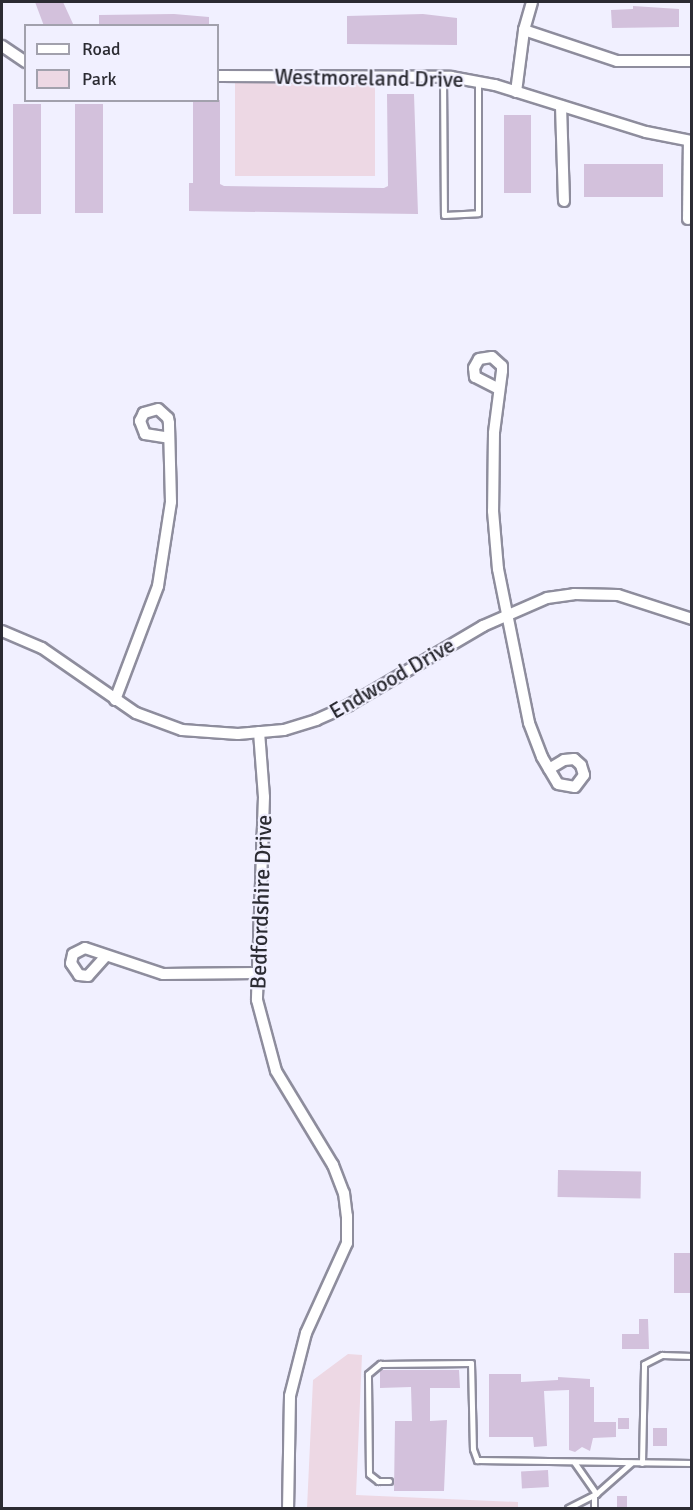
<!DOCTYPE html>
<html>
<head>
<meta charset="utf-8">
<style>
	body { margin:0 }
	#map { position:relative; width:693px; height:1510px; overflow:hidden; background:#f1f0ff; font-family:Signika,sans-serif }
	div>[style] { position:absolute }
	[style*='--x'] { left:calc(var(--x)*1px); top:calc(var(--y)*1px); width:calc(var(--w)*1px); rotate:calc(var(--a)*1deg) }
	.green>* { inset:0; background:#edd8e4; transform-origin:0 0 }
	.building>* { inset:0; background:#d3c1dc; transform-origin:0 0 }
	.roads { filter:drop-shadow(2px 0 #8e8d9d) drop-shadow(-2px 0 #8e8d9d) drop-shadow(0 2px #8e8d9d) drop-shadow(0 -2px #8e8d9d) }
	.service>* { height:5px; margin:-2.5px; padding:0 2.5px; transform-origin:2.5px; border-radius:2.5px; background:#fff }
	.minor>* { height:10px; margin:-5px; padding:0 5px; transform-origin:5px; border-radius:5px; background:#fff }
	span { translate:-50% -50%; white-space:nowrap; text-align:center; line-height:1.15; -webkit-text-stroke:4.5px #f1f0ff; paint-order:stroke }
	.street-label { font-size:22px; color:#2b2b32 }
	.frame { position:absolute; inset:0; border:3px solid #2b2b32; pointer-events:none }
	.legend { position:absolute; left:24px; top:24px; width:195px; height:78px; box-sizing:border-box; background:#f1f0ff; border:2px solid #a2a1ad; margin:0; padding:8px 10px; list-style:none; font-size:18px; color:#2b2b32 }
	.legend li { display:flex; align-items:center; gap:12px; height:30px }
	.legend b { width:30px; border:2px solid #a2a1ad }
</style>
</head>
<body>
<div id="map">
	<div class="green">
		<i style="left:235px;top:83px;width:140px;height:93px"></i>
		<i style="clip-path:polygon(348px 1354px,362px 1355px,356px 1495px,518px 1502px,518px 1508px,307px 1508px,313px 1380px)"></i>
	</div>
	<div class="building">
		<i style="clip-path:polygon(35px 2px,63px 2px,74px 26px,44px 26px)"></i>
		<i style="clip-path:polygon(633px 6px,679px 9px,679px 27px,612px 28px,611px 10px,633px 9px)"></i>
		<i style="clip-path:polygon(174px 14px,209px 17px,209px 26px,99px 26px,99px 15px)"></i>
		<i style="clip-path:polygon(423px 14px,457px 18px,457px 45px,347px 44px,347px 16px)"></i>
		<i style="clip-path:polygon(387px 94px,414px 94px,418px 214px,189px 211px,189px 183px,193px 183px,193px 100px,220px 100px,220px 184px,224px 186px,384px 188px,388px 186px)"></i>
		<i style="left:13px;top:104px;width:28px;height:110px"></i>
		<i style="left:75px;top:104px;width:28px;height:109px"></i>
		<i style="left:504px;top:115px;width:27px;height:78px"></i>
		<i style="left:584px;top:164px;width:79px;height:33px"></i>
		<i style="left:558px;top:1170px;width:83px;height:27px;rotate:1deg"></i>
		<i style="left:674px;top:1253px;width:18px;height:40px"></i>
		<i style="clip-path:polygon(639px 1319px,648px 1319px,649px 1349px,622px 1349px,622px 1334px,639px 1334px)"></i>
		<i style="clip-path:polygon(380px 1370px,459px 1370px,460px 1388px,430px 1388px,430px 1421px,447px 1420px,444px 1491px,394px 1491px,395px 1421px,412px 1421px,411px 1387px,380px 1388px)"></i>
		<i style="clip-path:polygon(489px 1374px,521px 1374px,521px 1382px,558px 1380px,558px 1377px,590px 1379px,590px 1387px,594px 1387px,594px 1422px,616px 1422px,616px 1437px,593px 1438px,590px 1451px,582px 1447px,575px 1452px,569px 1450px,569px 1390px,544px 1391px,547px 1446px,534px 1447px,533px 1437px,489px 1437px)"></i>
		<i style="left:618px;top:1418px;width:11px;height:11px"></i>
		<i style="left:653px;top:1428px;width:14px;height:18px"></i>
		<i style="left:548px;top:1470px;width:17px;height:27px;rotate:87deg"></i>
		<i style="left:617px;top:1496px;width:10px;height:13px"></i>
	</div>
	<div class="roads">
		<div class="service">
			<i style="--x:443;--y:77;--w:138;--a:89.6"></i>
			<i style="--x:444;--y:215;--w:34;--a:-3"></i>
			<i style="--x:478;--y:213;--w:131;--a:-90"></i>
			<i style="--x:574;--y:1462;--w:39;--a:55"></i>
			<i style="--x:642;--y:1463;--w:99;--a:-88.8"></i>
			<i style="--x:644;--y:1364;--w:20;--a:-27"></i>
			<i style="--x:662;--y:1355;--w:30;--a:2"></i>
			<i style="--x:389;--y:1481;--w:11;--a:180"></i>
			<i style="--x:378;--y:1481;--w:11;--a:-142"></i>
			<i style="--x:369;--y:1474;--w:100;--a:-90.6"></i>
			<i style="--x:368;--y:1374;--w:16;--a:-40"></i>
			<i style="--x:380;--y:1364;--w:91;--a:-0.6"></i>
			<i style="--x:471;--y:1363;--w:86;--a:88.7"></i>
			<i style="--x:473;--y:1449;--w:12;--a:70"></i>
			<i style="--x:477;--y:1460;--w:215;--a:0.8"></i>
			<i style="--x:594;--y:1495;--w:13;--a:90"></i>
			<i style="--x:568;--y:1508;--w:31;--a:-27"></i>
			<i style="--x:596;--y:1494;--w:47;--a:-41.5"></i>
		</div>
		<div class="minor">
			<i style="--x:524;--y:30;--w:98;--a:18.4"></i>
			<i style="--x:617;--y:61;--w:75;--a:0"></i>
			<i style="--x:2;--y:46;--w:29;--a:34"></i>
			<i style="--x:218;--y:76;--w:233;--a:0.2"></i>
			<i style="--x:451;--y:77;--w:45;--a:10.3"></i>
			<i style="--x:495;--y:85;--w:158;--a:17.3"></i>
			<i style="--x:646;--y:132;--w:47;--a:11.1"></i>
			<i style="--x:516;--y:92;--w:63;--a:-82.6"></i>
			<i style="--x:524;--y:30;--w:29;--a:-74"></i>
			<i style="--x:561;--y:106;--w:95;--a:88.2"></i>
			<i style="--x:688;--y:219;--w:78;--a:-89.3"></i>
			<i style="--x:499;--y:389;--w:27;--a:-153"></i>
			<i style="--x:475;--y:377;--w:9;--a:-96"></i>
			<i style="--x:474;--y:368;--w:10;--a:-61"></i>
			<i style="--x:479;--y:359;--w:13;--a:-9"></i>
			<i style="--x:492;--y:357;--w:13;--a:42"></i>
			<i style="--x:502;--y:366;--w:5;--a:90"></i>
			<i style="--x:502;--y:371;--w:63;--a:97.4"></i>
			<i style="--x:494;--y:433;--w:78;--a:90.7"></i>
			<i style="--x:493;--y:511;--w:58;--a:85.1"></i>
			<i style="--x:498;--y:569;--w:157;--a:78.6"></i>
			<i style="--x:529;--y:723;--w:36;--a:69"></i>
			<i style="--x:542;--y:757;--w:14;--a:60"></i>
			<i style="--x:549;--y:769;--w:17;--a:59"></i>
			<i style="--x:558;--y:784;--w:17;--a:10"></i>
			<i style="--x:575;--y:787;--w:15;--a:-53"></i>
			<i style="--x:584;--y:775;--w:10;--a:-107"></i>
			<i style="--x:581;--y:765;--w:9;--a:-139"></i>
			<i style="--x:574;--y:759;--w:10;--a:174"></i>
			<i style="--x:564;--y:760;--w:17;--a:149"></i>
			<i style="--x:2;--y:631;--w:43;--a:23"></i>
			<i style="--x:42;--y:648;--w:114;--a:34.7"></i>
			<i style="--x:136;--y:713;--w:49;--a:20.3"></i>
			<i style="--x:182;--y:730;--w:56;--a:4.1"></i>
			<i style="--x:238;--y:734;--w:46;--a:-5"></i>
			<i style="--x:284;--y:730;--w:34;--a:-17"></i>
			<i style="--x:316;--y:720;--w:36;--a:-24"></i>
			<i style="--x:349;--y:705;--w:156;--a:-30.5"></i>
			<i style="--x:483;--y:626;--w:70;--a:-23.6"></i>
			<i style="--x:547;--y:598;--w:27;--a:-8"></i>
			<i style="--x:574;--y:594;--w:44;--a:1.3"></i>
			<i style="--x:618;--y:595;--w:78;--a:18"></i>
			<i style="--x:115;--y:700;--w:122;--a:-69.3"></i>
			<i style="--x:158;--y:586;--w:85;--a:-81.2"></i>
			<i style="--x:171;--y:502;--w:79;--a:-91.5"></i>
			<i style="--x:169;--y:423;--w:5;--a:-101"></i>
			<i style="--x:168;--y:418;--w:13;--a:-138"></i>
			<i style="--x:158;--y:409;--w:15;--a:164"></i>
			<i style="--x:144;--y:413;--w:9;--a:117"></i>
			<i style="--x:140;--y:421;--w:14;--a:69"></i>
			<i style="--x:145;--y:434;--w:24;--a:9"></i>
			<i style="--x:259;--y:732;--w:65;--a:85.6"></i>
			<i style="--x:264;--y:797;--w:203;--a:92"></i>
			<i style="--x:257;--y:1000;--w:73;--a:75"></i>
			<i style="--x:276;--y:1071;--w:110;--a:58.8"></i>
			<i style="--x:333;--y:1165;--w:30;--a:69"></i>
			<i style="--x:344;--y:1193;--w:23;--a:83"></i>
			<i style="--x:347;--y:1216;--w:27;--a:90"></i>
			<i style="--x:347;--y:1243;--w:99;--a:114.5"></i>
			<i style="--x:306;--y:1333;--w:65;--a:104.3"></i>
			<i style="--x:290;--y:1396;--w:112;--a:91"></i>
			<i style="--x:105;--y:957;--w:25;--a:132"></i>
			<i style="--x:88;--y:976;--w:9;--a:-174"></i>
			<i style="--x:79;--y:975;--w:14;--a:-124"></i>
			<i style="--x:71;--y:963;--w:9;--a:-77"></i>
			<i style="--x:73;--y:954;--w:13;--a:-27"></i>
			<i style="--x:85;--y:948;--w:82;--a:18.4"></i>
			<i style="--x:163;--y:974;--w:94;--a:-0.6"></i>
		</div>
	</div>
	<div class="street-label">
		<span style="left:369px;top:78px;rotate:1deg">Westmoreland Drive</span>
		<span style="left:392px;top:678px;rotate:-30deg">Endwood Drive</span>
		<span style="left:261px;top:902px;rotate:-88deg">Bedfordshire Drive</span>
	</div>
	<div class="frame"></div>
	<ul class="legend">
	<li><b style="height:8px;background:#fff"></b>Road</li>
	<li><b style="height:16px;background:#edd8e4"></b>Park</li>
	</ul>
</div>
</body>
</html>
